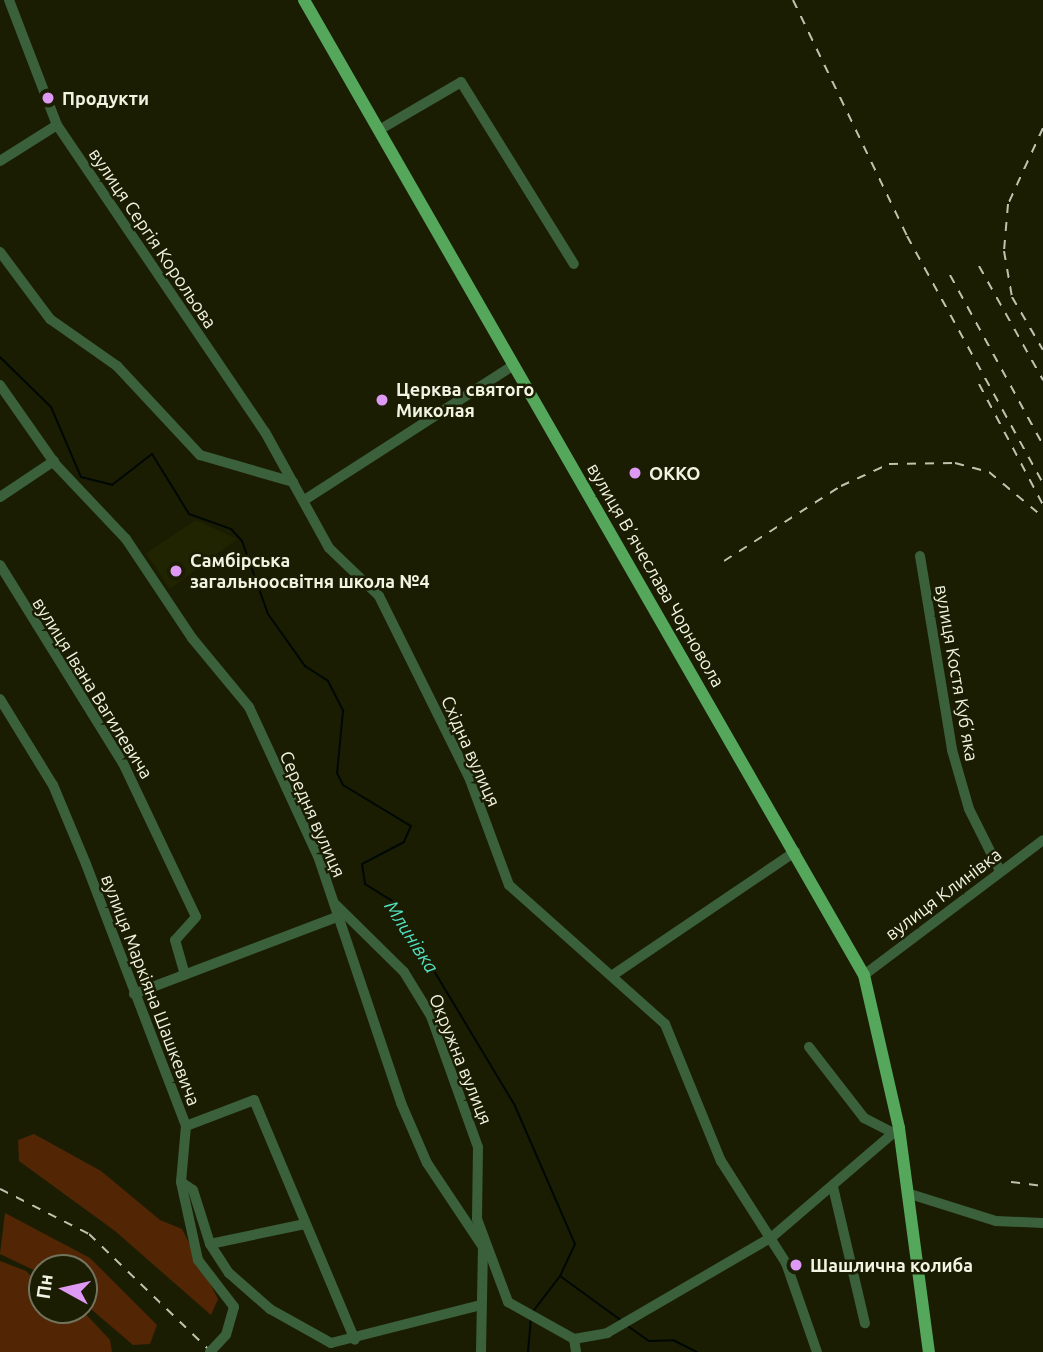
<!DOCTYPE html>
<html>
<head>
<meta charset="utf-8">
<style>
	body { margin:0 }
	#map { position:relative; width:1043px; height:1352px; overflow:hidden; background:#1b1d02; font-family:Ubuntu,sans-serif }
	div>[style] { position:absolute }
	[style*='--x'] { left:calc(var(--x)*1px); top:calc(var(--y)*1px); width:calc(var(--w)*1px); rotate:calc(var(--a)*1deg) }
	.built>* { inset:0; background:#212400 }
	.green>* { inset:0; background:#522605 }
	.stream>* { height:2px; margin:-1px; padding:0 1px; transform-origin:1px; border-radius:1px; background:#000805 }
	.minor>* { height:10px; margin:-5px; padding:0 5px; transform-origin:5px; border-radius:5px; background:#3b603c }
	.major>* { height:12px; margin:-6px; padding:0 6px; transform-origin:6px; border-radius:6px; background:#55a75b }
	.rail>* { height:2px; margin-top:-1px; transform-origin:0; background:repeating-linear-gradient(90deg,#c0c2af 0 9px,transparent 0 18px) }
	.minor-bridge>* { height:10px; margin:-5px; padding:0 5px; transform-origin:5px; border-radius:5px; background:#3b603c }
	.dots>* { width:19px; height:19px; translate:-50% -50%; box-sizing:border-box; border:4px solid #1b1d02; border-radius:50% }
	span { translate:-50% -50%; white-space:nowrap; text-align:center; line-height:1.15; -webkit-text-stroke:5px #1b1d02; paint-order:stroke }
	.poi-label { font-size:18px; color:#f2f4e3; font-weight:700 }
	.left { translate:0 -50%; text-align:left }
	.street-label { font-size:18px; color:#f2f4e3 }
	.water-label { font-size:19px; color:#51e1c3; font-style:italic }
	.north { position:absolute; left:28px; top:1254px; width:70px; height:70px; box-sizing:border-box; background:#1b1d02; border:2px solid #71735c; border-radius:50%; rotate:278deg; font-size:19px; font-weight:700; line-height:28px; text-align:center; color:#f2f4e3 }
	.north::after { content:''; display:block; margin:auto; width:24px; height:32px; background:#dd99f3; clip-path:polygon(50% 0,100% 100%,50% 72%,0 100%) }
</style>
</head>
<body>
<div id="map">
	<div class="built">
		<i style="clip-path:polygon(196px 520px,237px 539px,170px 589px,146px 553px)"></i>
	</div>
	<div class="green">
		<i style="clip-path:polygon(34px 1134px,101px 1171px,160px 1220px,182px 1229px,218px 1299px,211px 1315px,115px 1231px,19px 1161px,18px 1140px)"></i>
		<i style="clip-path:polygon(5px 1213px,90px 1258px,157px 1325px,150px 1344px,133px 1345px,84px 1303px,84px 1268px,42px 1268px,42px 1274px,0 1254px)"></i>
		<i style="clip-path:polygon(0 1261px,26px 1271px,42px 1286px,42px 1310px,82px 1310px,110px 1340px,112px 1352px,0 1352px)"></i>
	</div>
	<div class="stream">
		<i style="--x:0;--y:357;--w:71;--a:44.4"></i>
		<i style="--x:51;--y:407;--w:76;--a:66.8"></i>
		<i style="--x:81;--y:477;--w:32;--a:14"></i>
		<i style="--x:112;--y:485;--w:51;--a:-37.8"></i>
		<i style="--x:152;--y:454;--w:70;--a:58.3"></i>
		<i style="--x:189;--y:514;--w:45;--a:19.7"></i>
		<i style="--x:231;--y:529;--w:16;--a:47"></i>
		<i style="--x:242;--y:541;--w:77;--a:70.4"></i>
		<i style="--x:268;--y:614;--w:64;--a:54.6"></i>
		<i style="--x:305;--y:666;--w:27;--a:33"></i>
		<i style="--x:328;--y:681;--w:34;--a:63"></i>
		<i style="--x:343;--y:711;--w:62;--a:95.5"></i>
		<i style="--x:337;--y:773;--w:13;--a:63"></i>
		<i style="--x:343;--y:785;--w:79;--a:31.1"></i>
		<i style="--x:411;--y:826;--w:17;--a:114"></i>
		<i style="--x:404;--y:842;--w:47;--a:152.4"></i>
		<i style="--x:362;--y:864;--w:20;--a:81"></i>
		<i style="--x:365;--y:884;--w:32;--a:32"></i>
		<i style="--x:392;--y:901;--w:239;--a:59"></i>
		<i style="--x:515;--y:1106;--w:150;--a:66.5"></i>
		<i style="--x:575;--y:1244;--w:35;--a:115"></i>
		<i style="--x:560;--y:1276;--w:77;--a:36"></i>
		<i style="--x:534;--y:1310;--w:43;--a:-52.6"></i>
		<i style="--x:629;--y:1327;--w:24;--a:35"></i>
		<i style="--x:649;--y:1341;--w:24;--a:-2"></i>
		<i style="--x:673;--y:1340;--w:27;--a:27"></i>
		<i style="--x:528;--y:1352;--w:33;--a:-85"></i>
	</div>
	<div class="minor">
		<i style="--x:9;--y:0;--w:134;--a:69"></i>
		<i style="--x:57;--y:125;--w:371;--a:55.9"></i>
		<i style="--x:265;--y:432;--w:132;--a:61.1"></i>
		<i style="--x:329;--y:548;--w:69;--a:43.8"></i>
		<i style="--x:379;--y:596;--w:202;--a:63.6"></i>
		<i style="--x:469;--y:777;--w:115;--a:69.7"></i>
		<i style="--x:509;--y:885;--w:209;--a:41.7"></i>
		<i style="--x:665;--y:1024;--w:148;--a:67.8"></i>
		<i style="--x:721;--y:1161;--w:121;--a:57.5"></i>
		<i style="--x:786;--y:1263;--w:94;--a:70.8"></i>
		<i style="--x:379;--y:130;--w:95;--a:-30.3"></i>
		<i style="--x:461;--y:82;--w:214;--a:58.2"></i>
		<i style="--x:0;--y:161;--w:67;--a:-32.3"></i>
		<i style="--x:0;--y:252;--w:84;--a:53.3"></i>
		<i style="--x:50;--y:319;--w:82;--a:35"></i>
		<i style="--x:117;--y:366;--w:122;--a:47"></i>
		<i style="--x:200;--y:455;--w:97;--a:16.2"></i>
		<i style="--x:0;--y:385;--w:98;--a:55"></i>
		<i style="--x:56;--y:465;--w:102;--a:46.6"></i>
		<i style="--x:126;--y:539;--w:119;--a:56.3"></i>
		<i style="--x:192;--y:638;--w:89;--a:50.4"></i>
		<i style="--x:249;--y:707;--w:164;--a:65.2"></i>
		<i style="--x:318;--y:856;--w:261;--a:71.4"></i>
		<i style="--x:401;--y:1103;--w:65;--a:66.6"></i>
		<i style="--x:427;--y:1163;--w:101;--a:56.3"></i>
		<i style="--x:483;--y:1247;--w:105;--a:91.1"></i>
		<i style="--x:0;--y:497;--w:65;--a:-33.7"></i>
		<i style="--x:306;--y:499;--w:247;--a:-32.8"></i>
		<i style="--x:920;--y:556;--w:197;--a:80.6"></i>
		<i style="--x:952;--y:750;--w:61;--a:73.9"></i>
		<i style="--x:969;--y:809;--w:69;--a:63.4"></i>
		<i style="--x:0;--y:565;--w:233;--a:58.2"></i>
		<i style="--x:123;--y:763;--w:170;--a:64.6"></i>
		<i style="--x:196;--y:917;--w:31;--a:132"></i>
		<i style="--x:175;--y:940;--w:36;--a:74"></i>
		<i style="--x:0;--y:699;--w:101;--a:58.4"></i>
		<i style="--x:53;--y:785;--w:86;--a:67.3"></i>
		<i style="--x:86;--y:864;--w:280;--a:69.1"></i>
		<i style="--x:186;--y:1126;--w:56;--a:95.1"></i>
		<i style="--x:181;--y:1182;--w:14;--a:34"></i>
		<i style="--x:193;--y:1190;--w:57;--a:72.5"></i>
		<i style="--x:210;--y:1244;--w:35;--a:57"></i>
		<i style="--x:229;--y:1273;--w:55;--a:41.3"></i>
		<i style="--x:270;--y:1309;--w:70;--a:29.1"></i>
		<i style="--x:331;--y:1343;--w:151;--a:-14.2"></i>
		<i style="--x:334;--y:903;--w:98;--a:44.6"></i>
		<i style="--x:404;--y:972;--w:52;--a:58.5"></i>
		<i style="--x:431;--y:1016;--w:139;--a:70.3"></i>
		<i style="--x:478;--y:1147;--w:72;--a:90.8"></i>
		<i style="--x:477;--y:1219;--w:89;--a:69.5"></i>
		<i style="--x:508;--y:1302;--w:76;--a:29.3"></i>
		<i style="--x:574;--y:1339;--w:34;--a:-10"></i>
		<i style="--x:607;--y:1333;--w:191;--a:-30.2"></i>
		<i style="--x:772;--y:1237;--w:167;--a:-40.6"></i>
		<i style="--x:613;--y:975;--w:220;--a:-34.1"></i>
		<i style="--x:864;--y:975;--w:224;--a:-37"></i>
		<i style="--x:134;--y:994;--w:219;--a:-20.8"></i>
		<i style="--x:809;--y:1047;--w:90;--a:52.2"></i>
		<i style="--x:864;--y:1118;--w:30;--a:27"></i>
		<i style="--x:186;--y:1126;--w:73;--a:-20.9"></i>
		<i style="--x:254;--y:1100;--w:260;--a:67.2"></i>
		<i style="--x:181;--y:1182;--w:80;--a:77.7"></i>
		<i style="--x:198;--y:1260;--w:59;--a:52.5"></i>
		<i style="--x:234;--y:1307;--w:29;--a:106"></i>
		<i style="--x:833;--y:1187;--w:140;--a:76.8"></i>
		<i style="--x:910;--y:1194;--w:90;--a:17.4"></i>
		<i style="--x:996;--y:1221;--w:47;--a:2.4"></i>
		<i style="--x:210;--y:1244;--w:97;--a:-11.9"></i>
		<i style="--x:574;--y:1339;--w:13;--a:81"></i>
	</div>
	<div class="major">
		<i style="--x:304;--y:0;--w:1124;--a:60.13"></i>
		<i style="--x:864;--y:975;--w:157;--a:77.1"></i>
		<i style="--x:899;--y:1128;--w:226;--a:82.4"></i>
	</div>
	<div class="rail">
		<i style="--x:793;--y:0;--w:262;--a:64.2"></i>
		<i style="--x:907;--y:236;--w:282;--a:61.2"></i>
		<i style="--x:1043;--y:128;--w:84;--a:114.7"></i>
		<i style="--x:1008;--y:204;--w:47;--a:94.9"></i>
		<i style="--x:1004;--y:251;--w:47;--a:80.1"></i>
		<i style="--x:1012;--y:297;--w:61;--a:59.7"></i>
		<i style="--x:979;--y:266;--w:131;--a:60.7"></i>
		<i style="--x:950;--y:275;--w:194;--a:61.3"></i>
		<i style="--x:979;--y:384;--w:137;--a:62.1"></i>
		<i style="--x:724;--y:561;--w:139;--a:-32.7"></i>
		<i style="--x:841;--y:486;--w:53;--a:-24.6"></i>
		<i style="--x:889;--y:464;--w:66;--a:-0.9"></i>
		<i style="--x:955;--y:463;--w:35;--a:15"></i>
		<i style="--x:989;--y:472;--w:70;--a:39.8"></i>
		<i style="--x:1011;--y:1182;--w:32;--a:7"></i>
		<i style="--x:0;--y:1189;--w:100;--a:26.8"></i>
		<i style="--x:89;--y:1234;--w:170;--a:44"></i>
	</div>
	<div class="minor-bridge">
		<i style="--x:210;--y:1352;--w:23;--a:-47"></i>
	</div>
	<div class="dots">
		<i style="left:48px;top:98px;background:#dd99f3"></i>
		<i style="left:382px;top:400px;background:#dd99f3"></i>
		<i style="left:635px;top:473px;background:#dd99f3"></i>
		<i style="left:176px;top:571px;background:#dd99f3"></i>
		<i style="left:796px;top:1265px;background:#dd99f3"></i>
	</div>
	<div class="poi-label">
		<span class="left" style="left:62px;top:98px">Продукти</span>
		<span class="left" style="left:396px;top:400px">Церква святого<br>Миколая</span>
		<span class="left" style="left:649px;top:473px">OKKO</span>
		<span class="left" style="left:190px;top:571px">Самбірська<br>загальноосвітня школа №4</span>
		<span class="left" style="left:810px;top:1265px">Шашлична колиба</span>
	</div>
	<div class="street-label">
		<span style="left:153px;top:238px;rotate:56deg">вулиця Сергія Корольова</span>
		<span style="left:656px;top:575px;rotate:60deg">вулиця Вʼячеслава Чорновола</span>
		<span style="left:957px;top:673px;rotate:80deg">вулиця Костя Кубʼяка</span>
		<span style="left:93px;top:688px;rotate:58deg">вулиця Івана Вагилевича</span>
		<span style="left:471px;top:751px;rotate:66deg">Східна вулиця</span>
		<span style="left:313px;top:814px;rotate:66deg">Середня вулиця</span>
		<span style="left:943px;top:894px;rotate:-37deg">вулиця Клинівка</span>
		<span style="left:151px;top:990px;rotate:69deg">вулиця Маркіяна Шашкевича</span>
		<span style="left:461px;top:1059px;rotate:68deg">Окружна вулиця</span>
	</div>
	<div class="water-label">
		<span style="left:411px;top:937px;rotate:57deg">Млинівка</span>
	</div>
	<div class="north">Пн</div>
</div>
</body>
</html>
